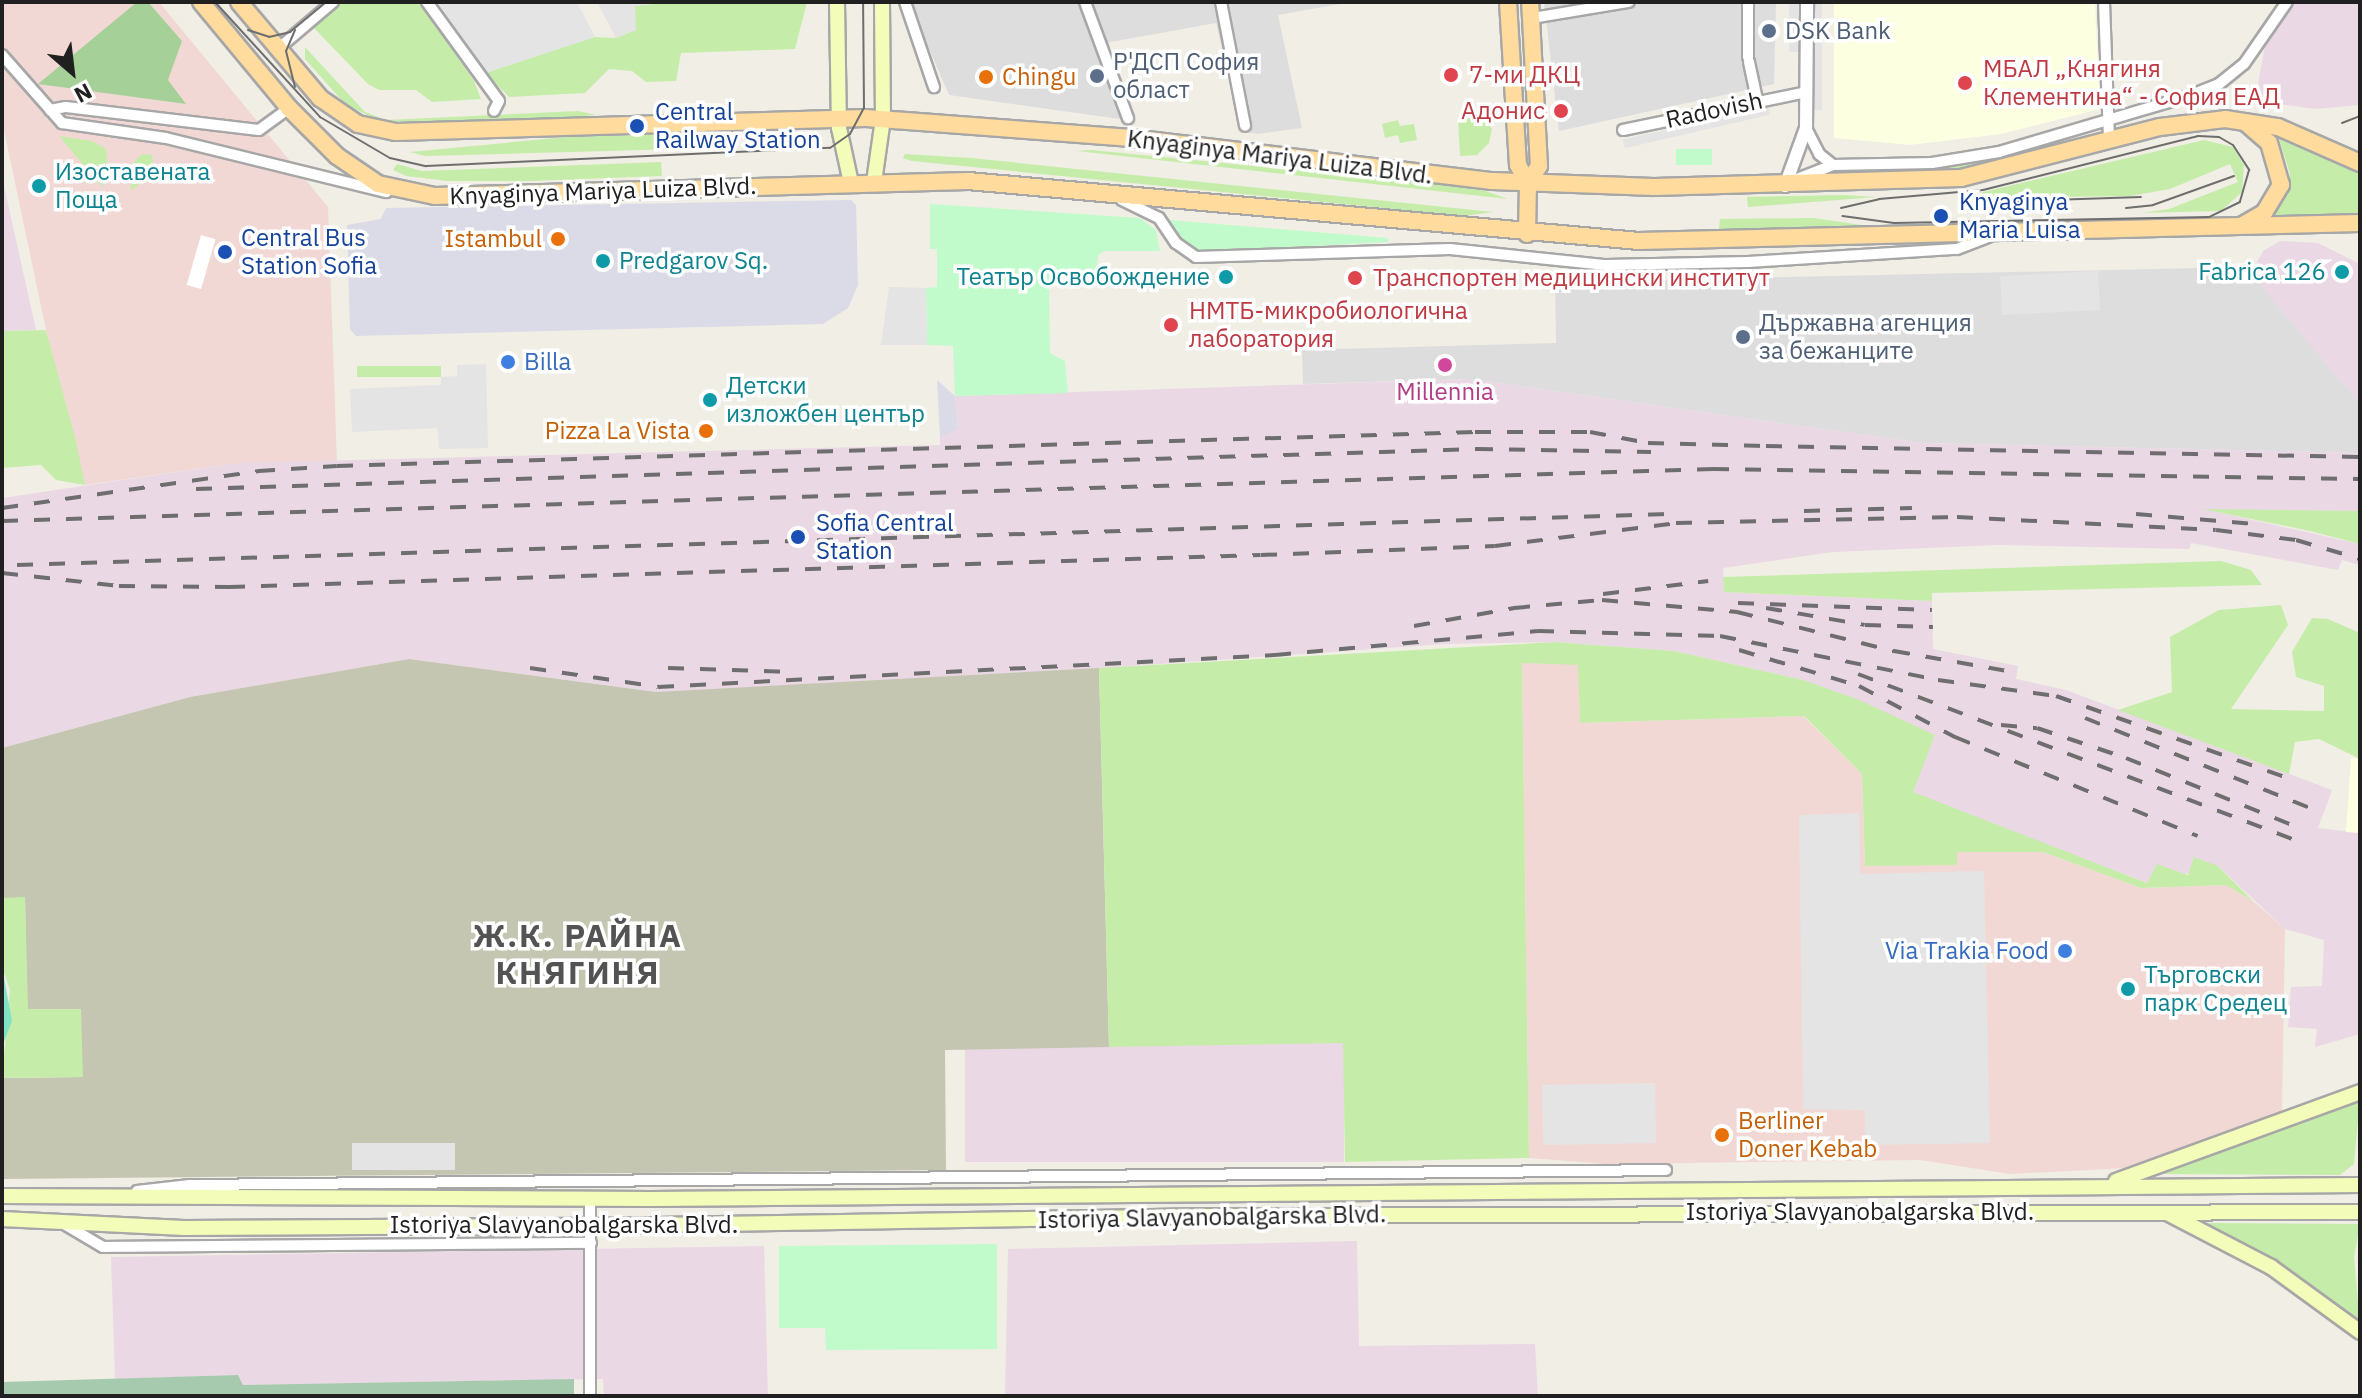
<!DOCTYPE html>
<html>
<head>
<meta charset="utf-8">
<style>
	body { margin:0 }
	#map { position:relative; width:2362px; height:1398px; overflow:hidden; background:#f1eee6; font-family:"IBM Plex Sans",sans-serif }
	div>[style] { position:absolute }
	[style*='--x'] { left:calc(var(--x)*1px); top:calc(var(--y)*1px); width:calc(var(--w)*1px); rotate:calc(var(--a)*1deg) }
	.residential>* { inset:0; background:#dedddd }
	.commercial>* { inset:0; background:#f2d8d5 }
	.industrial>* { inset:0; background:#ead8e5; transform-origin:0 0 }
	.education>* { inset:0; background:#fdffe1 }
	.construction>* { inset:0; background:#c4c6b1 }
	.grass>* { inset:0; background:#c6ecaa; transform-origin:0 0 }
	.forest>* { inset:0; background:#a5d199 }
	.cemetery>* { inset:0; background:#a6caae }
	.park>* { inset:0; background:#c2fbcb; transform-origin:0 0 }
	.pitch>* { inset:0; background:#81e2c4 }
	.parking>* { inset:0; background:#e4e4e4; transform-origin:0 0 }
	.plaza>* { inset:0; background:#dbdae7 }
	.pier>* { inset:0; background:#fff; transform-origin:0 0 }
	.roads { filter:drop-shadow(2px 0 #a7a7a7) drop-shadow(-2px 0 #a7a7a7) drop-shadow(0 2px #a7a7a7) drop-shadow(0 -2px #a7a7a7) }
	.minor>* { height:10px; margin:-5px; padding:0 5px; transform-origin:5px; border-radius:5px; background:#fff }
	.tertiary>* { height:12px; margin:-6px; padding:0 6px; transform-origin:6px; border-radius:6px; background:#fff }
	.secondary>* { height:14px; margin:-7px; padding:0 7px; transform-origin:7px; border-radius:7px; background:#f3fcb9 }
	.primary>* { height:16px; margin:-8px; padding:0 8px; transform-origin:8px; border-radius:8px; background:#ffdc9d }
	.tram>* { height:2px; margin:-1px; padding:0 1px; transform-origin:1px; border-radius:1px; background:#6e6e6e }
	.rail>* { height:4px; margin-top:-2px; transform-origin:0; background:repeating-linear-gradient(90deg,#6e6e6e 0 16px,transparent 0 32px) }
	.dots>* { width:22px; height:22px; translate:-50% -50%; box-sizing:border-box; border:4px solid #fff; border-radius:50% }
	span { translate:-50% -50%; white-space:nowrap; text-align:center; line-height:1.15; -webkit-text-stroke:7px #fff; paint-order:stroke }
	.service-label { font-size:24px; color:#4e5e75 }
	.left { translate:0 -50%; text-align:left }
	.health-label { font-size:24px; color:#be3a42 }
	.right { translate:-100% -50%; text-align:right }
	.food-label { font-size:24px; color:#c56008 }
	.street-label { font-size:24px; color:#202020 }
	.transit-label { font-size:24px; color:#164399 }
	.culture-label { font-size:24px; color:#0d838f }
	.shop-label { font-size:24px; color:#366cbe }
	.hotel-label { font-size:24px; color:#b23c85 }
	.district-label { font-size:32px; color:#535353; font-weight:700; letter-spacing:2px }
	.frame { position:absolute; inset:0; border:4px solid #202020; pointer-events:none }
	.north { position:absolute; left:32px; top:32px; width:80px; height:80px; -webkit-text-stroke:6px #fff; paint-order:stroke; rotate:152deg; font-size:22px; font-weight:700; line-height:32px; text-align:center; color:#202020 }
	.north::after { content:''; display:block; margin:auto; width:28px; height:36px; background:#202020; clip-path:polygon(50% 0,100% 100%,50% 72%,0 100%) }
</style>
</head>
<body>
<div id="map">
	<div class="residential">
		<i style="clip-path:polygon(909px 2px,1351px 2px,1278px 15px,1302px 128px,1258px 134px,1241px 131px,1216px 23px,1105px 43px,1134px 121px,949px 95px)"></i>
		<i style="clip-path:polygon(1544px 2px,1776px 2px,1774px 84px,1559px 131px)"></i>
		<i style="clip-path:polygon(2247px 267px,2360px 404px,2360px 453px,1922px 443px,1469px 379px,1303px 384px,1302px 350px,1556px 343px,1555px 282px)"></i>
	</div>
	<div class="commercial">
		<i style="clip-path:polygon(2px 2px,159px 2px,328px 207px,337px 462px,237px 463px,85px 485px,46px 330px,2px 121px)"></i>
		<i style="clip-path:polygon(1522px 663px,1579px 664px,1580px 723px,1803px 716px,1862px 774px,1865px 866px,1957px 864px,1956px 852px,2043px 852px,2141px 888px,2226px 885px,2253px 901px,2285px 929px,2282px 1111px,2128px 1168px,2010px 1174px,1920px 1160px,1606px 1164px,1529px 1158px)"></i>
	</div>
	<div class="industrial">
		<i style="clip-path:polygon(2294px 2px,2360px 2px,2360px 105px,2316px 109px,2255px 101px,2265px 45px)"></i>
		<i style="clip-path:polygon(2px 177px,36px 330px,2px 331px)"></i>
		<i style="clip-path:polygon(2280px 241px,2318px 243px,2360px 264px,2360px 404px,2251px 274px,2263px 251px)"></i>
		<i style="clip-path:polygon(1469px 379px,1922px 443px,2360px 453px,2360px 511px,2208px 510px,2360px 544px,2360px 565px,2342px 560px,2338px 570px,2191px 543px,2189px 549px,1998px 545px,1833px 552px,1723px 568px,1724px 592px,1932px 601px,1933px 649px,2018px 666px,2016px 679px,2066px 690px,2332px 790px,2318px 828px,2360px 833px,2360px 1034px,2315px 1047px,2317px 1029px,2288px 1027px,2291px 987px,2322px 986px,2324px 940px,2285px 929px,2218px 866px,2148px 883px,2019px 834px,1912px 792px,1935px 735px,1803px 680px,1674px 651px,1555px 642px,1445px 644px,845px 686px,656px 692px,409px 659px,190px 697px,2px 748px,2px 498px,237px 463px,940px 445px,940px 437px,958px 428px,955px 396px)"></i>
		<i style="left:1344px;top:1043px;width:119px;height:379px;rotate:90deg"></i>
		<i style="clip-path:polygon(1357px 1241px,1359px 1346px,1535px 1344px,1538px 1396px,1005px 1396px,1008px 1249px)"></i>
		<i style="clip-path:polygon(764px 1246px,768px 1396px,604px 1396px,603px 1379px,243px 1385px,237px 1375px,115px 1379px,111px 1257px)"></i>
	</div>
	<div class="education">
		<i style="clip-path:polygon(1834px 2px,2095px 2px,2100px 109px,2001px 134px,1910px 145px,1834px 138px)"></i>
		<i style="clip-path:polygon(2351px 758px,2360px 759px,2360px 833px,2346px 832px)"></i>
	</div>
	<div class="construction">
		<i style="clip-path:polygon(409px 659px,656px 692px,1099px 668px,1109px 1047px,945px 1050px,946px 1170px,2px 1179px,2px 1078px,83px 1077px,27px 1009px,25px 898px,2px 898px,2px 748px,190px 697px)"></i>
	</div>
	<div class="grass">
		<i style="clip-path:polygon(340px 2px,419px 2px,474px 81px,481px 99px,432px 102px,416px 90px,379px 90px,368px 84px,312px 26px)"></i>
		<i style="clip-path:polygon(668px 2px,807px 2px,795px 49px,681px 53px,676px 81px,646px 82px,632px 71px,609px 69px,585px 93px,509px 97px,485px 73px,594px 37px,616px 38px,635px 30px,635px 6px)"></i>
		<i style="clip-path:polygon(305px 47px,365px 112px,386px 120px,578px 111px,596px 115px,507px 124px,379px 121px,345px 104px,305px 59px)"></i>
		<i style="clip-path:polygon(1483px 117px,1492px 129px,1489px 143px,1477px 155px,1460px 156px,1458px 118px)"></i>
		<i style="clip-path:polygon(1398px 120px,1400px 126px,1414px 124px,1417px 140px,1400px 143px,1398px 135px,1385px 138px,1382px 124px)"></i>
		<i style="clip-path:polygon(678px 134px,678px 149px,425px 156px,410px 152px,566px 137px)"></i>
		<i style="clip-path:polygon(59px 136px,92px 141px,106px 149px,108px 166px,102px 187px)"></i>
		<i style="clip-path:polygon(2279px 139px,2360px 172px,2360px 217px,2270px 219px,2283px 202px,2290px 174px)"></i>
		<i style="clip-path:polygon(2204px 140px,2233px 147px,2244px 165px,2242px 192px,2221px 211px,2141px 213px,2169px 209px,2238px 182px,2230px 164px,2170px 189px,2130px 196px,1958px 198px)"></i>
		<i style="clip-path:polygon(2051px 144px,2052px 148px,1960px 169px,1826px 175px,1925px 169px)"></i>
		<i style="clip-path:polygon(1091px 150px,1477px 188px,1508px 199px,1077px 151px)"></i>
		<i style="clip-path:polygon(142px 154px,152px 155px,154px 171px,131px 191px,132px 164px)"></i>
		<i style="clip-path:polygon(905px 154px,971px 158px,1493px 212px,1465px 216px,1403px 210px,912px 161px,903px 158px)"></i>
		<i style="clip-path:polygon(661px 162px,662px 176px,531px 181px,447px 181px,406px 176px,393px 170px,397px 164px,422px 171px)"></i>
		<i style="clip-path:polygon(1844px 195px,1876px 197px,1748px 207px,1747px 197px)"></i>
		<i style="clip-path:polygon(1813px 218px,1869px 226px,1719px 229px,1720px 219px)"></i>
		<i style="clip-path:polygon(46px 330px,76px 441px,85px 485px,56px 480px,41px 465px,2px 468px,2px 331px)"></i>
		<i style="left:441px;top:366px;width:11px;height:84px;rotate:90deg"></i>
		<i style="clip-path:polygon(2202px 509px,2360px 511px,2360px 544px,2310px 531px)"></i>
		<i style="clip-path:polygon(2221px 561px,2251px 570px,2262px 585px,1932px 593px,1932px 601px,1724px 592px,1723px 577px)"></i>
		<i style="clip-path:polygon(2281px 605px,2288px 625px,2231px 709px,2324px 711px,2324px 686px,2296px 677px,2292px 652px,2312px 618px,2328px 619px,2360px 633px,2360px 759px,2319px 739px,2295px 742px,2289px 774px,2118px 710px,2172px 692px,2170px 637px,2219px 610px)"></i>
		<i style="clip-path:polygon(1555px 642px,1674px 651px,1803px 680px,1857px 699px,1935px 735px,1913px 792px,2147px 883px,2157px 864px,2188px 875px,2194px 857px,2218px 866px,2253px 901px,2226px 885px,2141px 888px,2043px 852px,1957px 852px,1957px 865px,1865px 866px,1862px 774px,1804px 716px,1580px 723px,1578px 665px,1522px 663px,1529px 1158px,1345px 1162px,1343px 1043px,1109px 1047px,1099px 668px)"></i>
		<i style="clip-path:polygon(25px 897px,28px 1009px,81px 1009px,83px 1077px,2px 1078px,10px 990px,2px 967px,2px 898px)"></i>
		<i style="clip-path:polygon(2360px 1098px,2354px 1164px,2340px 1175px,2152px 1174px)"></i>
		<i style="clip-path:polygon(2202px 1223px,2360px 1224px,2354px 1257px,2360px 1326px,2260px 1251px)"></i>
	</div>
	<div class="forest">
		<i style="clip-path:polygon(137px 2px,148px 2px,182px 41px,168px 80px,186px 104px,38px 84px)"></i>
	</div>
	<div class="cemetery">
		<i style="clip-path:polygon(238px 1375px,243px 1385px,574px 1379px,574px 1396px,2px 1396px,2px 1382px)"></i>
	</div>
	<div class="park">
		<i style="left:1712px;top:149px;width:16px;height:36px;rotate:90deg"></i>
		<i style="clip-path:polygon(930px 204px,1140px 218px,1156px 230px,1160px 251px,1105px 251px,1099px 254px,1094px 278px,1064px 280px,1049px 288px,1050px 353px,1065px 361px,1068px 393px,955px 396px,953px 346px,927px 345px,926px 288px,937px 287px,937px 249px,930px 249px)"></i>
		<i style="clip-path:polygon(1169px 220px,1388px 238px,1388px 242px,1201px 252px,1180px 241px)"></i>
		<i style="clip-path:polygon(997px 1244px,997px 1349px,826px 1350px,825px 1328px,779px 1328px,779px 1246px)"></i>
	</div>
	<div class="pitch">
		<i style="clip-path:polygon(2px 967px,12px 1021px,2px 1047px)"></i>
	</div>
	<div class="parking">
		<i style="clip-path:polygon(438px 2px,577px 2px,595px 37px,485px 73px)"></i>
		<i style="clip-path:polygon(597px 2px,668px 2px,635px 6px,636px 30px,616px 38px)"></i>
		<i style="left:1789px;top:2px;width:13px;height:50px"></i>
		<i style="left:1813px;top:2px;width:9px;height:108px"></i>
		<i style="left:1768px;top:106px;width:9px;height:149px;rotate:77deg"></i>
		<i style="left:2098px;top:271px;width:39px;height:98px;rotate:87deg"></i>
		<i style="clip-path:polygon(889px 287px,926px 288px,927px 345px,881px 345px)"></i>
		<i style="clip-path:polygon(486px 364px,488px 448px,439px 449px,437px 428px,352px 432px,350px 389px,441px 385px,441px 377px,457px 376px,457px 365px)"></i>
		<i style="clip-path:polygon(1859px 813px,1860px 874px,1984px 871px,1990px 1143px,1866px 1145px,1864px 1101px,1864px 1110px,1803px 1109px,1799px 815px)"></i>
		<i style="left:1655px;top:1083px;width:60px;height:113px;rotate:89deg"></i>
		<i style="left:455px;top:1143px;width:27px;height:103px;rotate:90deg"></i>
	</div>
	<div class="plaza">
		<i style="clip-path:polygon(851px 200px,856px 205px,858px 285px,848px 308px,823px 324px,356px 336px,350px 329px,347px 225px,381px 219px,386px 208px)"></i>
		<i style="clip-path:polygon(937px 380px,955px 396px,958px 429px,940px 437px)"></i>
	</div>
	<div class="pier">
		<i style="left:201px;top:235px;width:15px;height:52px;rotate:16deg"></i>
	</div>
	<div class="roads">
		<div class="minor">
			<i style="--x:427;--y:2;--w:122;--a:54"></i>
			<i style="--x:499;--y:101;--w:11;--a:117"></i>
			<i style="--x:905;--y:2;--w:90;--a:71.2"></i>
			<i style="--x:1085;--y:2;--w:124;--a:69.7"></i>
			<i style="--x:1221;--y:2;--w:126;--a:79"></i>
			<i style="--x:1748;--y:2;--w:55;--a:90"></i>
			<i style="--x:2104;--y:2;--w:139;--a:87.9"></i>
			<i style="--x:1532;--y:18;--w:98;--a:-9.4"></i>
			<i style="--x:279;--y:48;--w:71;--a:-40.4"></i>
			<i style="--x:2;--y:55;--w:91;--a:48.6"></i>
			<i style="--x:62;--y:123;--w:105;--a:8.2"></i>
			<i style="--x:166;--y:138;--w:227;--a:13.8"></i>
			<i style="--x:1749;--y:62;--w:40;--a:78"></i>
			<i style="--x:50;--y:110;--w:16;--a:-11"></i>
			<i style="--x:66;--y:107;--w:194;--a:6.8"></i>
			<i style="--x:259;--y:130;--w:37;--a:-36"></i>
			<i style="--x:1806;--y:128;--w:29;--a:63"></i>
			<i style="--x:1819;--y:154;--w:18;--a:38"></i>
			<i style="--x:1623;--y:130;--w:187;--a:-11.7"></i>
			<i style="--x:1792;--y:181;--w:44;--a:-21.3"></i>
			<i style="--x:1833;--y:165;--w:99;--a:-1.2"></i>
			<i style="--x:1932;--y:163;--w:68;--a:-9.3"></i>
			<i style="--x:1999;--y:152;--w:198;--a:-16.4"></i>
			<i style="--x:2189;--y:96;--w:32;--a:-22"></i>
			<i style="--x:2219;--y:84;--w:32;--a:-39"></i>
			<i style="--x:2244;--y:64;--w:75;--a:-55.3"></i>
			<i style="--x:1122;--y:200;--w:41;--a:25.9"></i>
			<i style="--x:1159;--y:218;--w:30;--a:56"></i>
			<i style="--x:1176;--y:243;--w:24;--a:35"></i>
			<i style="--x:1196;--y:257;--w:254;--a:-1.8"></i>
			<i style="--x:1450;--y:249;--w:157;--a:5.9"></i>
			<i style="--x:1606;--y:265;--w:142;--a:-1.2"></i>
			<i style="--x:1748;--y:262;--w:209;--a:-3.6"></i>
			<i style="--x:1957;--y:249;--w:33;--a:-21"></i>
			<i style="--x:137;--y:1191;--w:53;--a:-6.5"></i>
			<i style="--x:190;--y:1185;--w:1476;--a:-0.58"></i>
			<i style="--x:64;--y:1224;--w:45;--a:30.5"></i>
			<i style="--x:103;--y:1247;--w:488;--a:-0.5"></i>
			<i style="--x:590;--y:1396;--w:198;--a:-90"></i>
		</div>
		<div class="tertiary">
			<i style="--x:1785;--y:186;--w:62;--a:-70.1"></i>
			<i style="--x:1806;--y:128;--w:126;--a:-89.5"></i>
		</div>
		<div class="secondary">
			<i style="--x:837;--y:2;--w:126;--a:89.1"></i>
			<i style="--x:839;--y:128;--w:56;--a:77.7"></i>
			<i style="--x:874;--y:182;--w:64;--a:-81.9"></i>
			<i style="--x:883;--y:119;--w:117;--a:-90.5"></i>
			<i style="--x:2116;--y:1181;--w:260;--a:-20"></i>
			<i style="--x:2;--y:1196;--w:649;--a:0.26"></i>
			<i style="--x:651;--y:1199;--w:1709;--a:-0.47"></i>
			<i style="--x:2169;--y:1214;--w:115;--a:27.5"></i>
			<i style="--x:2271;--y:1267;--w:110;--a:36.1"></i>
			<i style="--x:2;--y:1219;--w:182;--a:2.8"></i>
			<i style="--x:184;--y:1228;--w:407;--a:-0.3"></i>
			<i style="--x:591;--y:1226;--w:619;--a:-0.93"></i>
			<i style="--x:1210;--y:1216;--w:1150;--a:-0.2"></i>
		</div>
		<div class="primary">
			<i style="--x:201;--y:2;--w:138;--a:50.3"></i>
			<i style="--x:289;--y:108;--w:68;--a:45"></i>
			<i style="--x:337;--y:156;--w:50;--a:34.3"></i>
			<i style="--x:378;--y:184;--w:58;--a:11.9"></i>
			<i style="--x:435;--y:196;--w:533;--a:-1.61"></i>
			<i style="--x:968;--y:181;--w:674;--a:5.11"></i>
			<i style="--x:1639;--y:241;--w:721;--a:-1.43"></i>
			<i style="--x:239;--y:2;--w:126;--a:49.8"></i>
			<i style="--x:320;--y:98;--w:46;--a:34.4"></i>
			<i style="--x:358;--y:124;--w:39;--a:12"></i>
			<i style="--x:396;--y:132;--w:470;--a:-1.7"></i>
			<i style="--x:866;--y:118;--w:266;--a:4.3"></i>
			<i style="--x:1131;--y:138;--w:364;--a:6.8"></i>
			<i style="--x:1492;--y:181;--w:162;--a:2.1"></i>
			<i style="--x:1654;--y:187;--w:307;--a:-1.7"></i>
			<i style="--x:1961;--y:178;--w:205;--a:-14.4"></i>
			<i style="--x:2160;--y:127;--w:65;--a:-7"></i>
			<i style="--x:2225;--y:119;--w:54;--a:8.6"></i>
			<i style="--x:2278;--y:127;--w:90;--a:23.7"></i>
			<i style="--x:1508;--y:2;--w:163;--a:86.5"></i>
			<i style="--x:1518;--y:165;--w:21;--a:61"></i>
			<i style="--x:1528;--y:183;--w:51;--a:91.1"></i>
			<i style="--x:1528;--y:183;--w:20;--a:-57"></i>
			<i style="--x:1539;--y:166;--w:164;--a:-93.1"></i>
			<i style="--x:2243;--y:225;--w:24;--a:-30"></i>
			<i style="--x:2264;--y:213;--w:33;--a:-59"></i>
			<i style="--x:2281;--y:185;--w:44;--a:-105.9"></i>
			<i style="--x:2269;--y:143;--w:30;--a:-139"></i>
		</div>
	</div>
	<div class="tram">
		<i style="--x:215;--y:2;--w:156;--a:47.6"></i>
		<i style="--x:320;--y:117;--w:81;--a:30.4"></i>
		<i style="--x:390;--y:158;--w:37;--a:13"></i>
		<i style="--x:426;--y:166;--w:404;--a:-2.6"></i>
		<i style="--x:830;--y:148;--w:24;--a:-35"></i>
		<i style="--x:850;--y:134;--w:30;--a:-62"></i>
		<i style="--x:864;--y:108;--w:106;--a:-90.5"></i>
		<i style="--x:248;--y:30;--w:22;--a:18"></i>
		<i style="--x:269;--y:37;--w:22;--a:-13"></i>
		<i style="--x:290;--y:32;--w:47;--a:-39.8"></i>
		<i style="--x:295;--y:30;--w:23;--a:113"></i>
		<i style="--x:286;--y:51;--w:37;--a:76"></i>
		<i style="--x:2342;--y:123;--w:19;--a:-21"></i>
		<i style="--x:1961;--y:203;--w:180;--a:-1.9"></i>
		<i style="--x:1841;--y:208;--w:39;--a:-13"></i>
		<i style="--x:1879;--y:199;--w:104;--a:-4.9"></i>
		<i style="--x:1983;--y:190;--w:222;--a:-14.1"></i>
		<i style="--x:2198;--y:136;--w:21;--a:3"></i>
		<i style="--x:2219;--y:137;--w:16;--a:30"></i>
		<i style="--x:2233;--y:145;--w:30;--a:57"></i>
		<i style="--x:2249;--y:170;--w:33;--a:106"></i>
		<i style="--x:2240;--y:202;--w:34;--a:154"></i>
		<i style="--x:2209;--y:217;--w:315;--a:178.9"></i>
		<i style="--x:1894;--y:223;--w:52;--a:-172.3"></i>
		<i style="--x:2126;--y:208;--w:27;--a:-6"></i>
		<i style="--x:2153;--y:205;--w:86;--a:-19.7"></i>
	</div>
	<div class="rail">
		<i style="--x:196;--y:489;--w:1282;--a:-1.79"></i>
		<i style="--x:1477;--y:449;--w:174;--a:1"></i>
		<i style="--x:2;--y:508;--w:260;--a:-8.2"></i>
		<i style="--x:259;--y:471;--w:78;--a:-3.7"></i>
		<i style="--x:337;--y:466;--w:1139;--a:-1.71"></i>
		<i style="--x:1475;--y:432;--w:115;--a:0"></i>
		<i style="--x:1590;--y:432;--w:59;--a:10.7"></i>
		<i style="--x:1648;--y:443;--w:118;--a:1.5"></i>
		<i style="--x:1766;--y:446;--w:594;--a:1.06"></i>
		<i style="--x:1804;--y:511;--w:108;--a:-1.6"></i>
		<i style="--x:2136;--y:514;--w:119;--a:4.8"></i>
		<i style="--x:2;--y:521;--w:1712;--a:-1.74"></i>
		<i style="--x:1713;--y:469;--w:647;--a:0.89"></i>
		<i style="--x:17;--y:565;--w:1652;--a:-1.77"></i>
		<i style="--x:2;--y:573;--w:118;--a:6.3"></i>
		<i style="--x:119;--y:586;--w:110;--a:0.5"></i>
		<i style="--x:229;--y:587;--w:1032;--a:-1.78"></i>
		<i style="--x:1261;--y:555;--w:234;--a:-2.2"></i>
		<i style="--x:1495;--y:546;--w:182;--a:-7.2"></i>
		<i style="--x:1676;--y:523;--w:281;--a:-1.2"></i>
		<i style="--x:1957;--y:517;--w:259;--a:2.9"></i>
		<i style="--x:2216;--y:530;--w:81;--a:7.1"></i>
		<i style="--x:2296;--y:540;--w:67;--a:16.5"></i>
		<i style="--x:1603;--y:594;--w:106;--a:-7.1"></i>
		<i style="--x:1738;--y:603;--w:194;--a:2.1"></i>
		<i style="--x:1766;--y:608;--w:100;--a:9.7"></i>
		<i style="--x:1865;--y:625;--w:68;--a:1.7"></i>
		<i style="--x:1414;--y:626;--w:102;--a:-10.2"></i>
		<i style="--x:1514;--y:608;--w:88;--a:-5.2"></i>
		<i style="--x:1602;--y:600;--w:136;--a:5.1"></i>
		<i style="--x:1737;--y:612;--w:162;--a:14"></i>
		<i style="--x:1894;--y:651;--w:115;--a:10"></i>
		<i style="--x:1739;--y:650;--w:125;--a:16.7"></i>
		<i style="--x:1859;--y:686;--w:109;--a:28"></i>
		<i style="--x:1955;--y:737;--w:262;--a:22.2"></i>
		<i style="--x:530;--y:668;--w:129;--a:8.4"></i>
		<i style="--x:658;--y:687;--w:618;--a:-2.97"></i>
		<i style="--x:1275;--y:655;--w:264;--a:-5.2"></i>
		<i style="--x:1538;--y:631;--w:182;--a:1.6"></i>
		<i style="--x:1720;--y:636;--w:222;--a:11.4"></i>
		<i style="--x:1938;--y:680;--w:119;--a:7.7"></i>
		<i style="--x:2056;--y:696;--w:255;--a:19.5"></i>
		<i style="--x:668;--y:668;--w:124;--a:1.8"></i>
		<i style="--x:1858;--y:674;--w:467;--a:20.8"></i>
		<i style="--x:2085;--y:718;--w:245;--a:21.8"></i>
		<i style="--x:2001;--y:725;--w:36;--a:5"></i>
		<i style="--x:2037;--y:728;--w:94;--a:18.6"></i>
		<i style="--x:2126;--y:758;--w:190;--a:22"></i>
	</div>
	<div class="dots">
		<i style="left:1769px;top:31px;background:#5c6f8a"></i>
		<i style="left:1451px;top:75px;background:#e0444e"></i>
		<i style="left:1097px;top:76px;background:#5c6f8a"></i>
		<i style="left:986px;top:77px;background:#e8710a"></i>
		<i style="left:1965px;top:83px;background:#e0444e"></i>
		<i style="left:1561px;top:111px;background:#e0444e"></i>
		<i style="left:637px;top:126px;background:#1a4fb4"></i>
		<i style="left:39px;top:186px;background:#0f9aa8"></i>
		<i style="left:1941px;top:216px;background:#1a4fb4"></i>
		<i style="left:558px;top:239px;background:#e8710a"></i>
		<i style="left:225px;top:252px;background:#1a4fb4"></i>
		<i style="left:603px;top:261px;background:#0f9aa8"></i>
		<i style="left:2342px;top:272px;background:#0f9aa8"></i>
		<i style="left:1226px;top:277px;background:#0f9aa8"></i>
		<i style="left:1355px;top:278px;background:#e0444e"></i>
		<i style="left:1171px;top:325px;background:#e0444e"></i>
		<i style="left:1743px;top:337px;background:#5c6f8a"></i>
		<i style="left:508px;top:362px;background:#3f7fe0"></i>
		<i style="left:1445px;top:365px;background:#d1479c"></i>
		<i style="left:710px;top:400px;background:#0f9aa8"></i>
		<i style="left:706px;top:431px;background:#e8710a"></i>
		<i style="left:798px;top:537px;background:#1a4fb4"></i>
		<i style="left:2065px;top:951px;background:#3f7fe0"></i>
		<i style="left:2128px;top:989px;background:#0f9aa8"></i>
		<i style="left:1722px;top:1135px;background:#e8710a"></i>
	</div>
	<div class="service-label">
		<span class="left" style="left:1785px;top:31px">DSK Bank</span>
		<span class="left" style="left:1113px;top:76px">Р'ДСП София<br>област</span>
		<span class="left" style="left:1759px;top:337px">Държавна агенция<br>за бежанците</span>
	</div>
	<div class="health-label">
		<span class="left" style="left:1983px;top:83px">МБАЛ „Княгиня<br>Клементина“ - София ЕАД</span>
		<span class="left" style="left:1469px;top:75px">7-ми ДКЦ</span>
		<span class="right" style="left:1545px;top:111px">Адонис</span>
		<span class="left" style="left:1373px;top:278px">Транспортен медицински институт</span>
		<span class="left" style="left:1189px;top:325px">НМТБ-микробиологична<br>лаборатория</span>
	</div>
	<div class="food-label">
		<span class="left" style="left:1002px;top:77px">Chingu</span>
		<span class="right" style="left:542px;top:239px">Istambul</span>
		<span class="right" style="left:690px;top:431px">Pizza La Vista</span>
		<span class="left" style="left:1738px;top:1135px">Berliner<br>Doner Kebab</span>
	</div>
	<div class="street-label">
		<span style="left:1714px;top:110px;rotate:-12deg">Radovish</span>
		<span style="left:1280px;top:157px;rotate:7deg">Knyaginya Mariya Luiza Blvd.</span>
		<span style="left:603px;top:191px;rotate:-2deg">Knyaginya Mariya Luiza Blvd.</span>
		<span style="left:1860px;top:1212px">Istoriya Slavyanobalgarska Blvd.</span>
		<span style="left:1212px;top:1217px;rotate:-1deg">Istoriya Slavyanobalgarska Blvd.</span>
		<span style="left:564px;top:1225px">Istoriya Slavyanobalgarska Blvd.</span>
	</div>
	<div class="transit-label">
		<span class="left" style="left:655px;top:126px">Central<br>Railway Station</span>
		<span class="left" style="left:1959px;top:216px">Knyaginya<br>Maria Luisa</span>
		<span class="left" style="left:241px;top:252px">Central Bus<br>Station Sofia</span>
		<span class="left" style="left:816px;top:537px">Sofia Central<br>Station</span>
	</div>
	<div class="culture-label">
		<span class="left" style="left:55px;top:186px">Изоставената<br>Поща</span>
		<span class="left" style="left:619px;top:261px">Predgarov Sq.</span>
		<span class="right" style="left:2326px;top:272px">Fabrica 126</span>
		<span class="right" style="left:1210px;top:277px">Театър Освобождение</span>
		<span class="left" style="left:726px;top:400px">Детски<br>изложбен център</span>
		<span class="left" style="left:2144px;top:989px">Търговски<br>парк Средец</span>
	</div>
	<div class="shop-label">
		<span class="left" style="left:524px;top:362px">Billa</span>
		<span class="right" style="left:2049px;top:951px">Via Trakia Food</span>
	</div>
	<div class="hotel-label">
		<span style="left:1445px;top:392px">Millennia</span>
	</div>
	<div class="district-label">
		<span style="left:578px;top:954px">Ж.К. РАЙНА<br>КНЯГИНЯ</span>
	</div>
	<div class="frame"></div>
	<div class="north">N</div>
</div>
</body>
</html>
